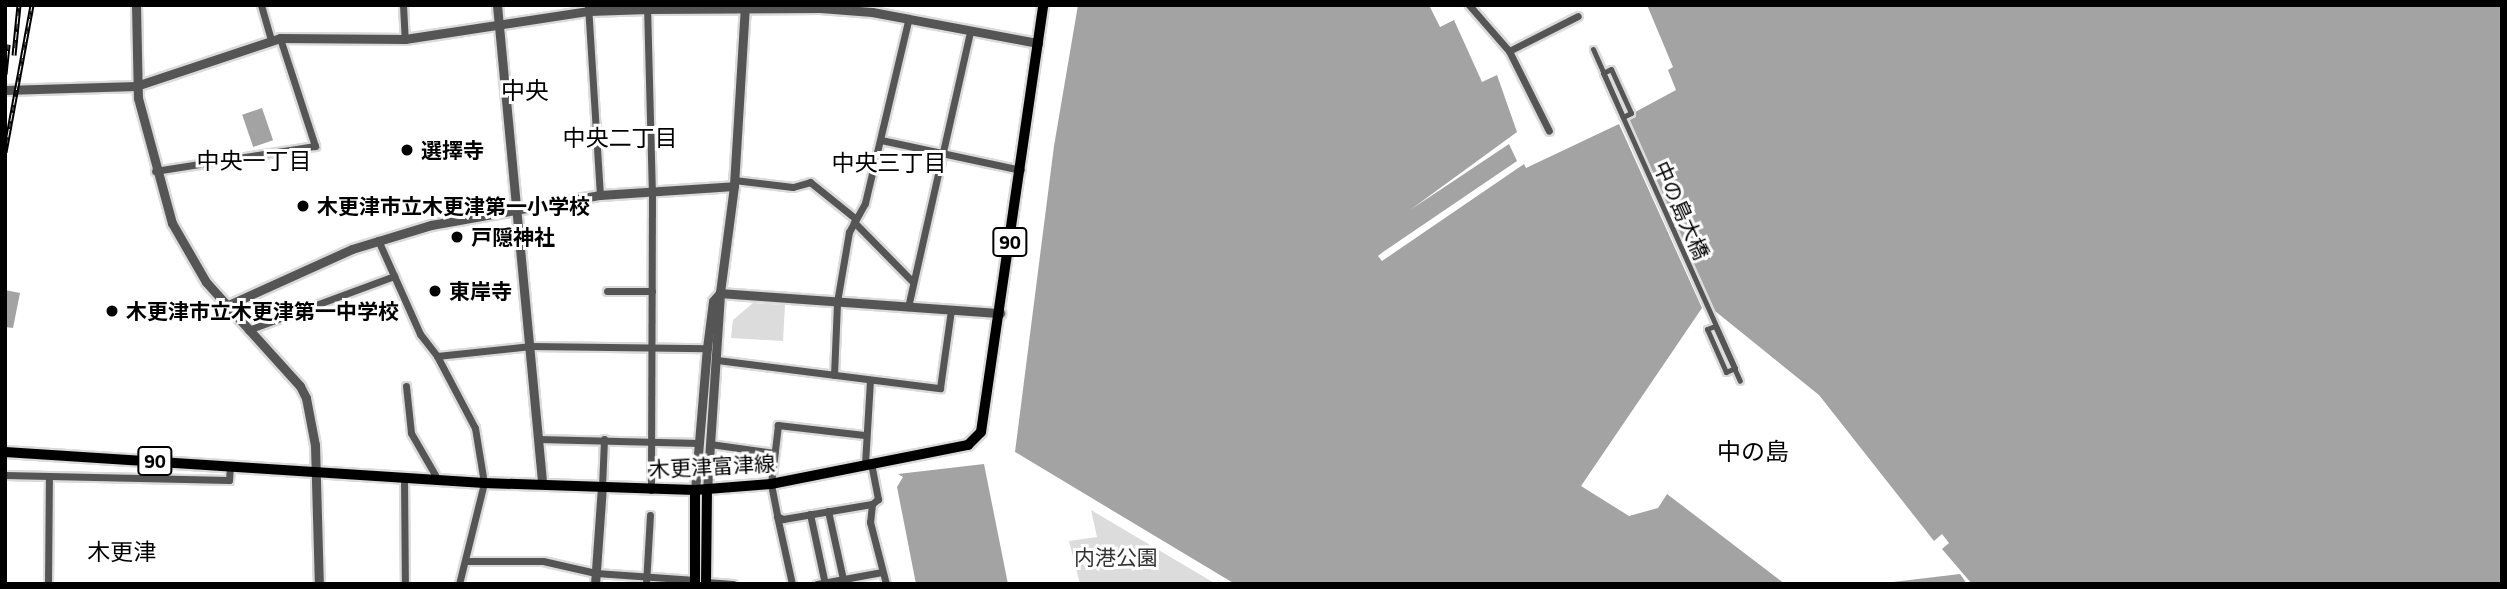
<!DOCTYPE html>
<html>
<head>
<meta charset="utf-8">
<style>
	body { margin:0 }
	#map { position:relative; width:2507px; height:589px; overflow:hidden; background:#fff; font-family:"Titillium Web","Noto Sans JP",sans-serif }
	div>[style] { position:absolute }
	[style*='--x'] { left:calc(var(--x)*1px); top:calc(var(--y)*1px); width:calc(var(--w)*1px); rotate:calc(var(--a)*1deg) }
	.green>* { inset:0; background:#dcdcdc }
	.water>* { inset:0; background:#a3a3a3; transform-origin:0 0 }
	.roads { filter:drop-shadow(2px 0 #dbdbdb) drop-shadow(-2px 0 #dbdbdb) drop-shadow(0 2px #dbdbdb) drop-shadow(0 -2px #dbdbdb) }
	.pedestrian>* { height:5px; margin:-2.5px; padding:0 2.5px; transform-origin:2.5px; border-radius:2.5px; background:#555 }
	.minor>* { height:7px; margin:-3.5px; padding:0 3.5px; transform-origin:3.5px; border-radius:3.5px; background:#555 }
	.tertiary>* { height:9px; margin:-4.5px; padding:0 4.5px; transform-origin:4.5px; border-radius:4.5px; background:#555 }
	.primary>* { height:10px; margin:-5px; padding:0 5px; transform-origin:5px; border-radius:5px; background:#000 }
	.rail>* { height:5px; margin-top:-2.5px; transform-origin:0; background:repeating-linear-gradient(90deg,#fff 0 8px,#000 0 16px); box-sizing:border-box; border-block:2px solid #000 }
	.dots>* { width:19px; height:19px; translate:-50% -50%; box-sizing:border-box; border:4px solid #fff; border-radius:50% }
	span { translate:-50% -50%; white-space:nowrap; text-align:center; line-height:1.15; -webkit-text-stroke:6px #fff; paint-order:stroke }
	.shield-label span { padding:2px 5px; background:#fff; border:2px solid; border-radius:5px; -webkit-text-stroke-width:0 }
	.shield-label { font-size:19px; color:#000; font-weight:700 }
	.poi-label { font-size:21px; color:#000; font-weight:700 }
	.left { translate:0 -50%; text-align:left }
	.street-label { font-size:21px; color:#000 }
	.park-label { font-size:21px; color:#333 }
	.neighbourhood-label { font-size:23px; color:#000 }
	.quarter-label { font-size:24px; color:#000 }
	.frame { position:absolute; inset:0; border:7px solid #000; pointer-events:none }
</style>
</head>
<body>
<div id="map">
	<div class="green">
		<i style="clip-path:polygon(753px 303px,785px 305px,783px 341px,731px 338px,733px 320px)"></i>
		<i style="clip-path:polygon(1091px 510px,1216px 584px,1080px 584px,1069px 541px,1097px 537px)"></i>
	</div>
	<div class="water">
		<i style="clip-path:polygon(1078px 5px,1429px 5px,1440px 27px,1454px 20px,1482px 82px,1497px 75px,1517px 132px,1410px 210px,1509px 144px,1517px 161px,1383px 252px,1378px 256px,1382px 261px,1524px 164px,1526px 168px,1619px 124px,1702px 308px,1581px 486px,1629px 516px,1658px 508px,1667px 494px,1785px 584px,1235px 584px,1015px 452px,1054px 146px)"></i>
		<i style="clip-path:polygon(1647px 5px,2502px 5px,2502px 584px,1972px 584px,1942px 549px,1949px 543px,1942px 534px,1934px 541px,1819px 395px,1710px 307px,1626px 117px,1676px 90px,1668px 70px,1673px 67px)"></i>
		<i style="left:262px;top:108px;width:34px;height:21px;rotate:71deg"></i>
		<i style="clip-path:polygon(5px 290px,20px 293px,13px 328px,5px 327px)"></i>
		<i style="clip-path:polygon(984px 464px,1008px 584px,916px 584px,897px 487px,903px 477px,898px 474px)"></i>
		<i style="clip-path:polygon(1960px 574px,1967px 584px,1876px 584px)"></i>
	</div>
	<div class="roads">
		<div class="pedestrian">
			<i style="--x:1593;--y:49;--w:74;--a:66.2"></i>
			<i style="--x:1623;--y:117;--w:9;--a:-27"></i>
			<i style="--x:1631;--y:113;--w:48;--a:-114.4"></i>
			<i style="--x:1611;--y:69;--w:9;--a:153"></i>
			<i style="--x:1603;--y:73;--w:323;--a:65.9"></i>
			<i style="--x:1735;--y:368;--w:10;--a:156"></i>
			<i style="--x:1726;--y:372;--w:47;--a:-113.8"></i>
			<i style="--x:1707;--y:329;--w:9;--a:-21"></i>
			<i style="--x:1715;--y:326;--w:60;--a:65.6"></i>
		</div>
		<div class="minor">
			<i style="--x:261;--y:5;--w:37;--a:74"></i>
			<i style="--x:403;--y:5;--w:34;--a:87"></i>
			<i style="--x:588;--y:5;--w:190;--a:86.4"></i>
			<i style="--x:647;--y:5;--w:185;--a:88.5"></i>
			<i style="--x:652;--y:190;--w:300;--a:90.2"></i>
			<i style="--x:1469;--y:5;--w:61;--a:49"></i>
			<i style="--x:1509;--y:51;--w:89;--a:63.4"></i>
			<i style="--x:1509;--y:51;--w:77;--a:-26.9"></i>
			<i style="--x:881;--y:140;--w:143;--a:12.1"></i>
			<i style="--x:155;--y:171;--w:162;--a:-8.9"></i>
			<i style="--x:315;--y:146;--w:114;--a:-108"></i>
			<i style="--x:734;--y:180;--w:59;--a:6.8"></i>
			<i style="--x:793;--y:187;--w:18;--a:-16"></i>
			<i style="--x:810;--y:182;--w:59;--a:38.8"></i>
			<i style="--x:854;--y:222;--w:83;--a:45.5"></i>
			<i style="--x:378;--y:240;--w:103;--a:65.9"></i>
			<i style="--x:420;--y:334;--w:28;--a:52"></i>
			<i style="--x:437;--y:356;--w:81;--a:62.2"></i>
			<i style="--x:475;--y:428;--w:56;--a:80.7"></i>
			<i style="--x:484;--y:483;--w:104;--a:103.9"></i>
			<i style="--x:607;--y:291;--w:45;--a:0"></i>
			<i style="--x:908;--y:307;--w:282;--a:-77.3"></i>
			<i style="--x:248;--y:330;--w:156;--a:-20.3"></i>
			<i style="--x:437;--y:356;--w:95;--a:-6.1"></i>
			<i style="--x:531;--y:346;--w:176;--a:0.7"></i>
			<i style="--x:717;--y:360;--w:225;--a:7.2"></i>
			<i style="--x:940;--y:388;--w:79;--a:-82"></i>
			<i style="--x:834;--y:375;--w:73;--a:-87.6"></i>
			<i style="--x:837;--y:302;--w:71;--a:-80.3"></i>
			<i style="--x:849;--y:232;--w:33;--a:-61"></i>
			<i style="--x:865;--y:203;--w:187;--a:-76.7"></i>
			<i style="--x:406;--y:386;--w:47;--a:83.9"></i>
			<i style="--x:411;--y:433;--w:54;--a:60.1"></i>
			<i style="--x:864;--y:435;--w:87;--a:-173.4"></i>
			<i style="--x:778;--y:425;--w:59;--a:96.8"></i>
			<i style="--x:771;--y:484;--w:33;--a:79"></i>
			<i style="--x:777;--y:516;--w:7;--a:27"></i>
			<i style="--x:783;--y:519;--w:90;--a:-9.6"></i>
			<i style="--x:538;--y:439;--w:161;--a:1.4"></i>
			<i style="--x:710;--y:444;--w:65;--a:8"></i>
			<i style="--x:871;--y:463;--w:37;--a:79"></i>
			<i style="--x:878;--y:499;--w:8;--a:140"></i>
			<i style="--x:872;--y:504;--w:18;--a:96"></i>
			<i style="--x:870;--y:522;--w:64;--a:75.5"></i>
			<i style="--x:865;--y:464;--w:83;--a:-86.6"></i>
			<i style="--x:5;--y:475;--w:224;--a:1.3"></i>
			<i style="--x:229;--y:480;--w:15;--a:-86"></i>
			<i style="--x:404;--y:478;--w:106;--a:89.5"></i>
			<i style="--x:602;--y:487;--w:48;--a:-87.6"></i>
			<i style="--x:828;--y:511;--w:70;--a:77.6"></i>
			<i style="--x:810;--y:514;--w:72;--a:77.9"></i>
			<i style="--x:777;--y:516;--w:70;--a:77.6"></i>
			<i style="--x:466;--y:561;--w:77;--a:0"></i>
			<i style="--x:543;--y:561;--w:54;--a:12.8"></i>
			<i style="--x:596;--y:573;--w:99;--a:4"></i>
			<i style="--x:706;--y:582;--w:27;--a:4"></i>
			<i style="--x:48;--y:584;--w:108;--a:-89.5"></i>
			<i style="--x:646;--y:584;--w:69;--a:-86.7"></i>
			<i style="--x:817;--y:584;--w:66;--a:-10.5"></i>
		</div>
		<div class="tertiary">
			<i style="--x:136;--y:5;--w:93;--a:88.8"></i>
			<i style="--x:138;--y:98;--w:130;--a:74.8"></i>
			<i style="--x:172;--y:223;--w:68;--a:60"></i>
			<i style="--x:206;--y:282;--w:140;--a:47.9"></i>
			<i style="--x:300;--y:386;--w:13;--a:63"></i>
			<i style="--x:306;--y:398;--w:48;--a:79.2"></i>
			<i style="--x:315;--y:445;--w:139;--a:88.4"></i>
			<i style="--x:497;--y:5;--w:481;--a:84.6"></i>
			<i style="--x:745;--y:5;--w:181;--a:93.5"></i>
			<i style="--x:734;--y:186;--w:108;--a:97.5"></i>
			<i style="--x:720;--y:293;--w:281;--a:4.1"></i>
			<i style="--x:5;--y:90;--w:131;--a:-1.7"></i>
			<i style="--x:136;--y:86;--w:152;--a:-18.4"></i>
			<i style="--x:280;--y:38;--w:125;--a:0.5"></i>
			<i style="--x:405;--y:39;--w:186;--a:-8.7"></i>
			<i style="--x:589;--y:11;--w:59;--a:-1.9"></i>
			<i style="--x:648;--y:9;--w:172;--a:-0.3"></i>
			<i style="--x:820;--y:8;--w:52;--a:4.4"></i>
			<i style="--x:872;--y:12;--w:169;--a:10.6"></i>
			<i style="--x:226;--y:306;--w:138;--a:-24.3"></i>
			<i style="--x:352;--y:249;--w:83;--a:-16.9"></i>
			<i style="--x:431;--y:225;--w:172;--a:-10.1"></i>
			<i style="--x:600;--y:195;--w:134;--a:-3.8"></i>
			<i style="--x:695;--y:490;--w:143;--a:-85.2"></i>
			<i style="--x:707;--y:348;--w:47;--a:-82.7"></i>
			<i style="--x:713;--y:301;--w:11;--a:-49"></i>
			<i style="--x:707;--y:490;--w:197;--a:-86.2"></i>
			<i style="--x:595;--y:584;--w:97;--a:-85.9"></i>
		</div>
		<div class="primary">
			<i style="--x:5;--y:452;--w:480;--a:3.7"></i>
			<i style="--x:484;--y:483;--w:211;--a:1.9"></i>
			<i style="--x:695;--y:490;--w:76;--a:-4.5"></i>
			<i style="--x:771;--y:484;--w:201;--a:-11.2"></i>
			<i style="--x:968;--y:445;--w:18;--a:-45"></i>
			<i style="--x:981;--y:432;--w:431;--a:-81.7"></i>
			<i style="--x:695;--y:584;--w:94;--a:-90"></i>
			<i style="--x:706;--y:584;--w:94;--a:-89.4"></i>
		</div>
	</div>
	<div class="rail">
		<i style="--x:14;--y:55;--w:50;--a:-84.3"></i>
		<i style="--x:5;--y:74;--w:30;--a:-84"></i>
		<i style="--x:5;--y:152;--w:149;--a:-79.6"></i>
	</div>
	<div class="dots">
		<i style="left:407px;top:150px;background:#000"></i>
		<i style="left:303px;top:206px;background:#000"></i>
		<i style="left:457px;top:237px;background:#000"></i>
		<i style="left:435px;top:291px;background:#000"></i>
		<i style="left:112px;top:311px;background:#000"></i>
	</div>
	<div class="shield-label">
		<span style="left:1010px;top:242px">90</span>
		<span style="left:155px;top:461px">90</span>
	</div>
	<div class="poi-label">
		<span class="left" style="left:421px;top:150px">選擇寺</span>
		<span class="left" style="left:317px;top:206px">木更津市立木更津第一小学校</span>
		<span class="left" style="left:471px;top:237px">戸隠神社</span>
		<span class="left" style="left:449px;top:291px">東岸寺</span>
		<span class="left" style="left:126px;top:311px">木更津市立木更津第一中学校</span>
	</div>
	<div class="street-label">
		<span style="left:1682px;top:210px;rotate:66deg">中の島大橋</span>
		<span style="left:712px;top:466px;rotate:-3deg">木更津富津線</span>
	</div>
	<div class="park-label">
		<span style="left:1116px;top:557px">内港公園</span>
	</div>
	<div class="neighbourhood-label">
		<span style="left:620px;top:138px">中央二丁目</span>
		<span style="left:254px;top:161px">中央一丁目</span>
		<span style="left:889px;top:163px">中央三丁目</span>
		<span style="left:122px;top:552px">木更津</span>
	</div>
	<div class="quarter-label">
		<span style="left:525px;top:91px">中央</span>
		<span style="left:1753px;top:452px">中の島</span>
	</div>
	<div class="frame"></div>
</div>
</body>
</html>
